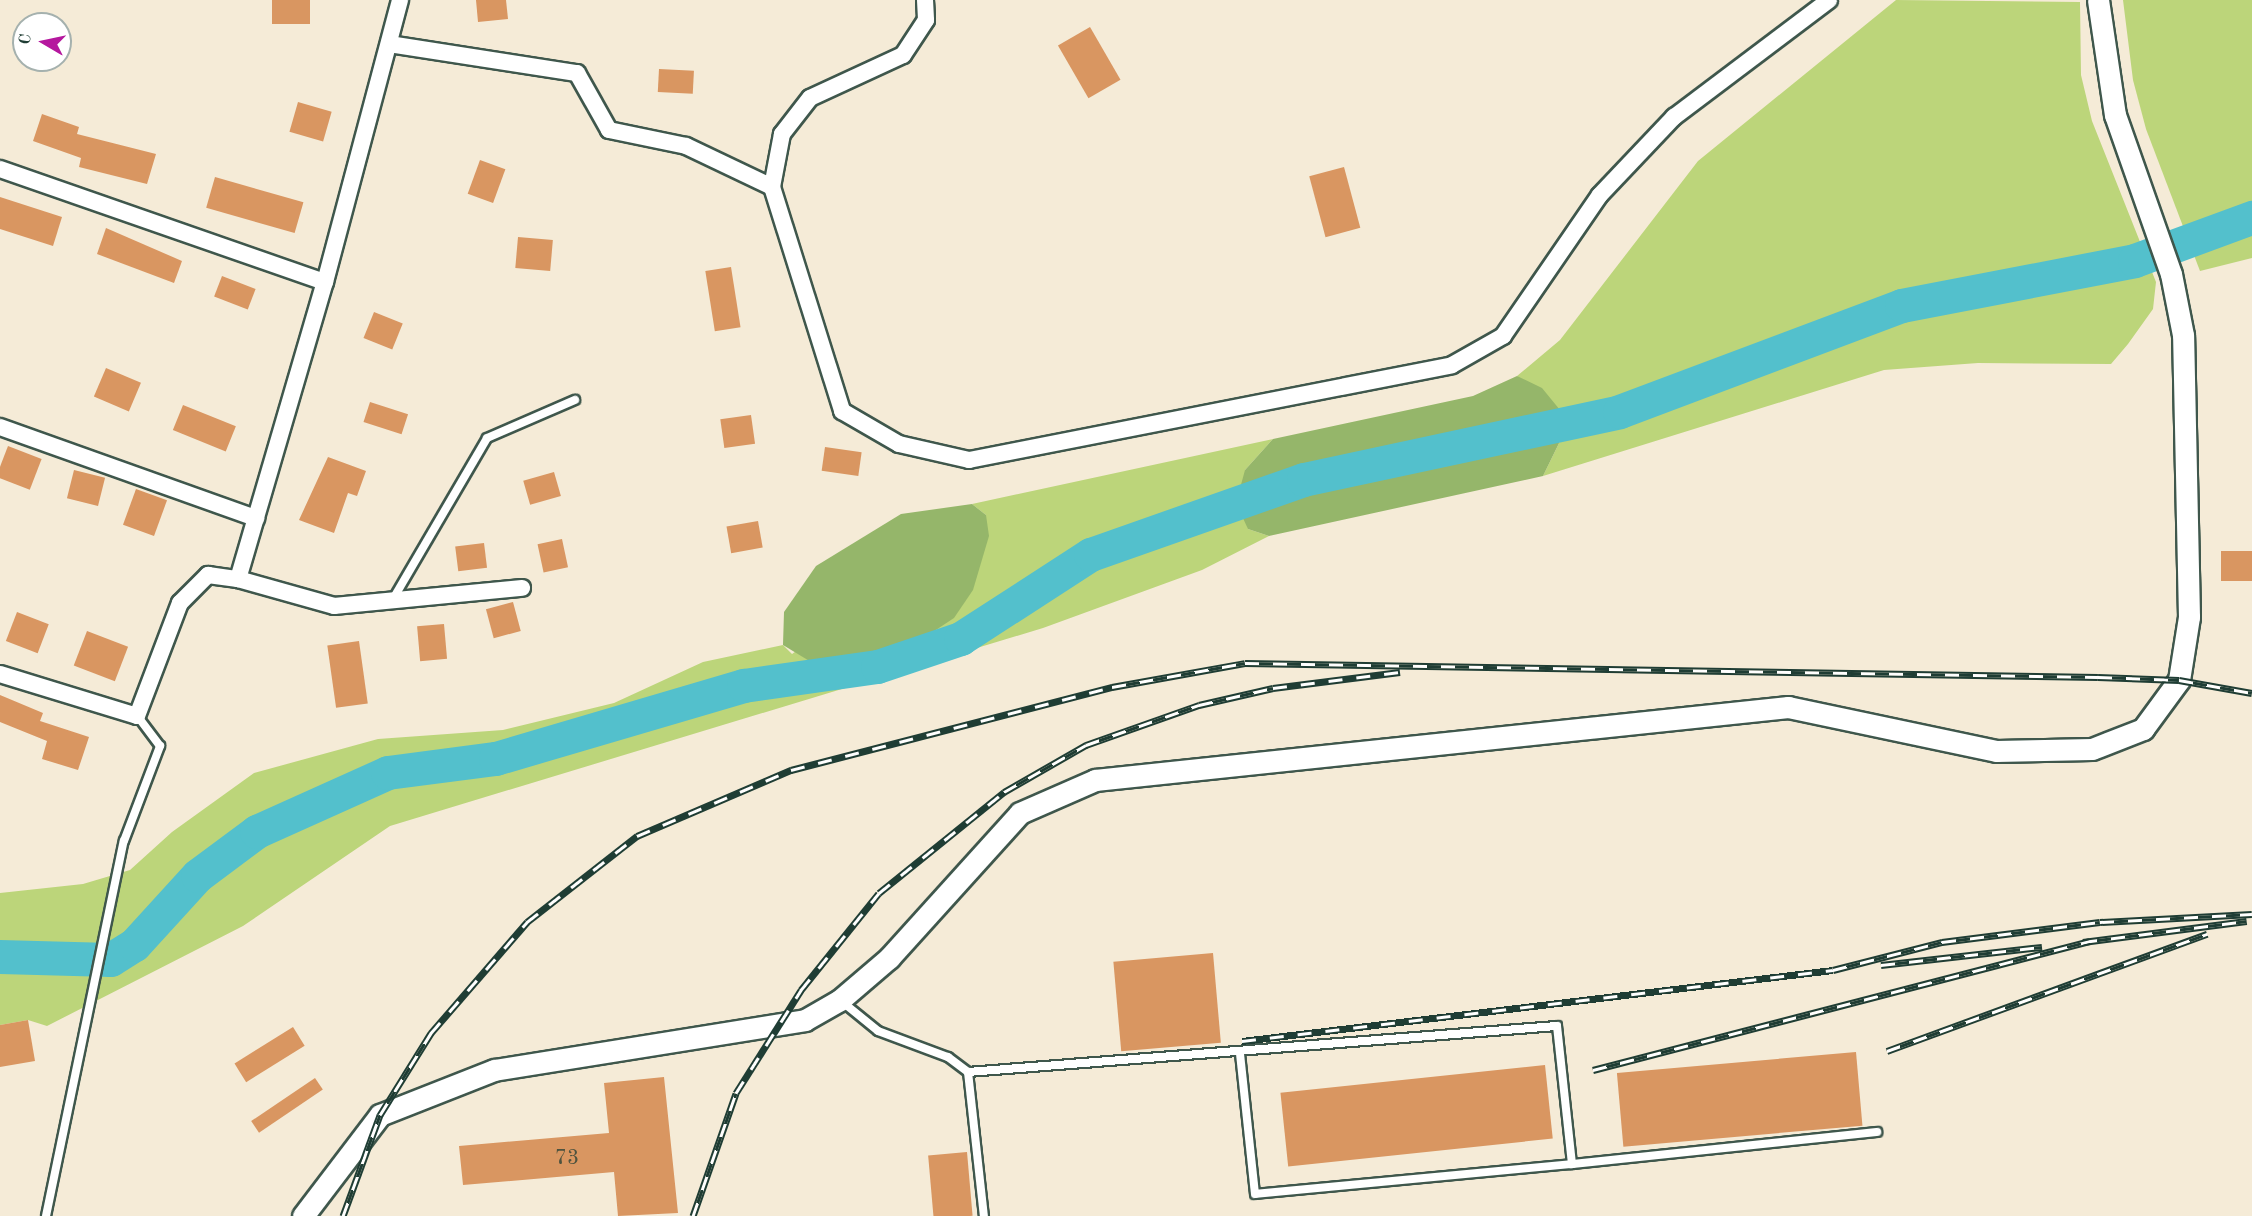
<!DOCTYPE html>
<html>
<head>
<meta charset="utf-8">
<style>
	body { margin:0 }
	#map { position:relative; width:2252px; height:1216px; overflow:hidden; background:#f5ebd7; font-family:"Old Standard TT",serif }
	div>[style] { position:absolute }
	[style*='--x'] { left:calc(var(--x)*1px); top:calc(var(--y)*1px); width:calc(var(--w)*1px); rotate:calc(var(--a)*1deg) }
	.green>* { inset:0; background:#bcd57a }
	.forest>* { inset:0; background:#95b66a }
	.river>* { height:34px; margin:-17px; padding:0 17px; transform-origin:17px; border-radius:17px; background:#53c0cc }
	.building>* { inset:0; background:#d99661; transform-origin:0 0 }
	.roads { filter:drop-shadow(2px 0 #3f574c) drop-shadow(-2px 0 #3f574c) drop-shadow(0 2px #3f574c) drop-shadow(0 -2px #3f574c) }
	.service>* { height:8px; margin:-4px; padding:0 4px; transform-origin:4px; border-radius:4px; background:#fff }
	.minor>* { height:16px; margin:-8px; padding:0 8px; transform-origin:8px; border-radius:8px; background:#fff }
	.tertiary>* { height:21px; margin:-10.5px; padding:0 10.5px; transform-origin:10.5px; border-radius:10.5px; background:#fff }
	.rail>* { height:7px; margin-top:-3.5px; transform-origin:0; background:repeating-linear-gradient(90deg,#fff 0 14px,#1f3d34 0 28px); box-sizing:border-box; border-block:2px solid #1f3d34 }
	span { translate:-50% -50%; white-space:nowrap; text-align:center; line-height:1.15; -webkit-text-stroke:4.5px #fff; paint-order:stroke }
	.number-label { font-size:21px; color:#4e533f }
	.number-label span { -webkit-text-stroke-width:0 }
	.north { position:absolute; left:12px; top:12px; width:60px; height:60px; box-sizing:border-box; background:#fff; border:2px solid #a5b1ae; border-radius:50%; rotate:279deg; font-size:16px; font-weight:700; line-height:24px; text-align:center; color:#1f3d34 }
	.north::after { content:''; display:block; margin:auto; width:21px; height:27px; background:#b5179e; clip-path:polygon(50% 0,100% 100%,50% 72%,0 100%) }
</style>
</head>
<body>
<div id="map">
	<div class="green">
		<i style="clip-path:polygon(1896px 0,2080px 2px,2081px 75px,2092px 121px,2156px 282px,2153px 309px,2128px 344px,2111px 364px,1978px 363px,1884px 370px,1543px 476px,1563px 435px,1517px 376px,1560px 340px,1698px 161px)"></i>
		<i style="clip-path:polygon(2123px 0,2252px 0,2252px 258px,2200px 271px,2146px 129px,2133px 80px)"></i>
		<i style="clip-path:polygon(1273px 439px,1245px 470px,1248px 529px,1269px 536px,1202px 570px,1043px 628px,390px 826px,243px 926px,47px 1026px,28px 1020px,0 1025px,0 893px,83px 884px,130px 870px,172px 832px,254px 773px,378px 739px,503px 730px,614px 703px,703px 662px,783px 645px,792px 654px,986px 515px,972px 504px)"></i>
	</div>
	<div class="forest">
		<i style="clip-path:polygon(1517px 376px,1542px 388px,1560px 410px,1563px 435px,1543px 476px,1269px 536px,1248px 529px,1236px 503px,1245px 470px,1273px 439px,1473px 396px)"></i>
		<i style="clip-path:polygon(972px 504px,986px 515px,989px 536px,973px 590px,954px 618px,913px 645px,851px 661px,816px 665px,783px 645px,784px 612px,816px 566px,901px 514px)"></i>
	</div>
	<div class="river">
		<i style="--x:0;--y:957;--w:111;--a:1.5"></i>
		<i style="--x:111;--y:960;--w:28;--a:-32"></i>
		<i style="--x:135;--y:945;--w:93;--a:-47.6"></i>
		<i style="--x:198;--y:876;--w:74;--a:-36.7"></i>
		<i style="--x:257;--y:832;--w:144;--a:-24.2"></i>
		<i style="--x:388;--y:773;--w:109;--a:-7.4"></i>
		<i style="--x:496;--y:759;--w:259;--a:-16.4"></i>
		<i style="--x:744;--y:686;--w:135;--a:-8.1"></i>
		<i style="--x:878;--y:667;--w:88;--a:-18.6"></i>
		<i style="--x:961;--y:639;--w:155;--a:-32.9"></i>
		<i style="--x:1091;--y:555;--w:226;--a:-19.4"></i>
		<i style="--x:1304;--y:480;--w:323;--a:-12.1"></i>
		<i style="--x:1620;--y:412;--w:301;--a:-20.6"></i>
		<i style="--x:1902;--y:306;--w:237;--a:-10.9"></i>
		<i style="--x:2135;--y:261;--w:125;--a:-20.2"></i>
	</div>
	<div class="building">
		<i style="left:272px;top:0;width:38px;height:24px"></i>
		<i style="clip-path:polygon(476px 0,506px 0,508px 19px,478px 22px)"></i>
		<i style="left:1090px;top:27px;width:61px;height:37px;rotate:60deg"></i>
		<i style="left:659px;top:69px;width:35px;height:23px;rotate:3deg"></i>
		<i style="left:298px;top:102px;width:35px;height:31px;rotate:16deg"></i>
		<i style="clip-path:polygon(42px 114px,79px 127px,77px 134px,156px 154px,147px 184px,79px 167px,81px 158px,33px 141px)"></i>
		<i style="left:480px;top:160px;width:27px;height:36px;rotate:20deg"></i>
		<i style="left:1344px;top:167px;width:63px;height:36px;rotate:75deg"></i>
		<i style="left:215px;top:177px;width:92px;height:32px;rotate:16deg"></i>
		<i style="clip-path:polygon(0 197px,62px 217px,53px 246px,0 229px)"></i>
		<i style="clip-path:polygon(106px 228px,182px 261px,174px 283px,97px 254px)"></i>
		<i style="left:518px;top:237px;width:35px;height:31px;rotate:5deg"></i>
		<i style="left:731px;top:267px;width:61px;height:26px;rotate:81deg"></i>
		<i style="left:222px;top:276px;width:36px;height:22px;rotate:21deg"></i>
		<i style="left:374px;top:312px;width:31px;height:28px;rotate:22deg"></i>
		<i style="left:106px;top:368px;width:38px;height:31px;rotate:23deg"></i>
		<i style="left:370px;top:402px;width:40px;height:21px;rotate:18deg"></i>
		<i style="left:183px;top:405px;width:57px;height:27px;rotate:22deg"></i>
		<i style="left:751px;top:415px;width:29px;height:31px;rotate:82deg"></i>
		<i style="left:8px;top:446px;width:36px;height:33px;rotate:21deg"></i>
		<i style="left:825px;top:447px;width:37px;height:24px;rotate:8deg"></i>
		<i style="clip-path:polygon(328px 457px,366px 471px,357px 496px,348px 493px,334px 533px,299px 520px)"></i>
		<i style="left:74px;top:470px;width:32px;height:29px;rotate:14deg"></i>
		<i style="left:554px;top:472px;width:25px;height:32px;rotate:74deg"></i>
		<i style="left:136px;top:489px;width:33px;height:38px;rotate:20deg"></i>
		<i style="left:758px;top:521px;width:27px;height:32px;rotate:80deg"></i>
		<i style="left:562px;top:539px;width:29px;height:25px;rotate:78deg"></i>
		<i style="left:484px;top:543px;width:25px;height:29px;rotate:83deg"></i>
		<i style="left:2221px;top:551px;width:31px;height:30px"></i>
		<i style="left:513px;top:602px;width:30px;height:28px;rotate:75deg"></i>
		<i style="left:17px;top:612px;width:34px;height:31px;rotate:21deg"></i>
		<i style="left:444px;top:624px;width:35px;height:27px;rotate:85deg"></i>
		<i style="left:87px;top:631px;width:44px;height:37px;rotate:21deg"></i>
		<i style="left:359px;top:641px;width:63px;height:32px;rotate:82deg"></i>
		<i style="clip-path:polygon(0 695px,43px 713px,40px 721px,89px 737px,78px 770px,42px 759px,47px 741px,0 722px)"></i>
		<i style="left:1213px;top:953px;width:90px;height:100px;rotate:85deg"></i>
		<i style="clip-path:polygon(28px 1020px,35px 1061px,0 1067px,0 1025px)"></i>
		<i style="left:293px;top:1027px;width:22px;height:69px;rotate:58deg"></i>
		<i style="left:1856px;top:1052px;width:74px;height:240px;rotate:85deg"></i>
		<i style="left:1545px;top:1065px;width:74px;height:266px;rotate:84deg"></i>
		<i style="clip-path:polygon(664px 1077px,678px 1213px,618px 1216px,614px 1172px,463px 1185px,459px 1146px,609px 1133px,604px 1083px)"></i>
		<i style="left:315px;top:1078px;width:14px;height:77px;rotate:56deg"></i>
		<i style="left:967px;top:1152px;width:64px;height:39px;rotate:85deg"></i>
	</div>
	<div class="roads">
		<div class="service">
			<i style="--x:393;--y:599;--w:186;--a:-59.7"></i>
			<i style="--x:487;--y:438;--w:96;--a:-23.4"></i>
			<i style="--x:840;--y:1000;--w:49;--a:39.2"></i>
			<i style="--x:878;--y:1031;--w:75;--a:20.4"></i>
			<i style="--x:948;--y:1057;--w:25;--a:37"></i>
			<i style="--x:968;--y:1072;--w:145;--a:83.7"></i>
			<i style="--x:968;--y:1072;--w:591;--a:-4.47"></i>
			<i style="--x:1557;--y:1026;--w:139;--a:83.8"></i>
			<i style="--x:1572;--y:1164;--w:318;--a:174.6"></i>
			<i style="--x:1255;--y:1194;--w:142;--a:-96.1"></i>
			<i style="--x:1572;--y:1164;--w:307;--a:-6"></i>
			<i style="--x:46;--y:1216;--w:383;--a:-78.3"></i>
			<i style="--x:124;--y:841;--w:102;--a:-69.2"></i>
			<i style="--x:160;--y:746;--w:38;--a:-127"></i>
		</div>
		<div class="minor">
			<i style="--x:925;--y:0;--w:20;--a:87"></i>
			<i style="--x:926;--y:20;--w:42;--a:123.3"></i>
			<i style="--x:903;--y:55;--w:102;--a:155.2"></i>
			<i style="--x:810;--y:98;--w:46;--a:127.9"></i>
			<i style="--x:782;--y:134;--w:54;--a:100.7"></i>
			<i style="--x:772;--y:187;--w:235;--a:72.6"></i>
			<i style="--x:842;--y:411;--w:66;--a:30.1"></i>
			<i style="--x:899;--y:444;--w:72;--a:12.9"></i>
			<i style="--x:969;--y:460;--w:492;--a:-11.1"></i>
			<i style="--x:1452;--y:365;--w:59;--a:-29.6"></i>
			<i style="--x:1503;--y:336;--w:171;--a:-55.5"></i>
			<i style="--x:1600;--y:195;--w:108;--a:-46.5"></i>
			<i style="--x:1674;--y:117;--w:194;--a:-37"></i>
			<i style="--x:389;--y:44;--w:190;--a:8.8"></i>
			<i style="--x:577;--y:73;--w:65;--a:60.7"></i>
			<i style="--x:609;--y:130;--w:79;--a:11.7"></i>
			<i style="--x:686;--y:146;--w:95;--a:25.5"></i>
			<i style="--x:0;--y:169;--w:344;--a:19.2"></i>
			<i style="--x:0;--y:427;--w:272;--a:19.6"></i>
			<i style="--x:238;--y:579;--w:100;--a:15.7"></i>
			<i style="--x:334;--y:606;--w:189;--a:-5.5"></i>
			<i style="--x:0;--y:674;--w:143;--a:17"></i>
			<i style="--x:137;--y:716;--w:121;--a:-69.2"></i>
			<i style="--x:180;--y:603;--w:40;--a:-45"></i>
			<i style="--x:208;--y:575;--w:30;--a:8"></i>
			<i style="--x:238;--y:579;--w:309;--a:-73.7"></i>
			<i style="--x:325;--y:282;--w:292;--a:-75.1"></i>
		</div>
		<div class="tertiary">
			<i style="--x:303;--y:1216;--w:127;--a:-52.7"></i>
			<i style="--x:380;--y:1115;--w:123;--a:-21.5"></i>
			<i style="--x:494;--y:1070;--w:315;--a:-9.1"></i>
			<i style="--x:805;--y:1020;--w:40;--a:-29.7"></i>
			<i style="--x:840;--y:1000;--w:65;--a:-40.6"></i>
			<i style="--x:889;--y:958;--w:195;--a:-47.9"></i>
			<i style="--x:1020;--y:813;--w:82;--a:-23.7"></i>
			<i style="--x:1095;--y:780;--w:697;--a:-6.01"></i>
			<i style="--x:1788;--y:707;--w:213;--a:11.9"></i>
			<i style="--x:1996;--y:751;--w:96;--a:-1.2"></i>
			<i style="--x:2092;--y:749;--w:55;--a:-21.4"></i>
			<i style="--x:2143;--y:729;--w:61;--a:-53.7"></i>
			<i style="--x:2179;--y:680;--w:64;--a:-81"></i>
			<i style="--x:2189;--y:617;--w:282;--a:-91.2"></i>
			<i style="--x:2183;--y:335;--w:62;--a:-101.1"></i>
			<i style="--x:2171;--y:274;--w:169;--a:-109.4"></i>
			<i style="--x:2115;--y:115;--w:116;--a:-98.4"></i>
		</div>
	</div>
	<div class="rail">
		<i style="--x:2083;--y:942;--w:165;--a:-7.3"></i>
		<i style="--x:1881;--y:965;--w:162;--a:-6.4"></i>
		<i style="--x:1242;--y:1041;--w:595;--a:-6.85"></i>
		<i style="--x:1833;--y:970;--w:113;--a:-14.4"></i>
		<i style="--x:1942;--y:942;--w:159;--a:-7.2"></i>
		<i style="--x:2100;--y:922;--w:152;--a:-3"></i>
		<i style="--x:1887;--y:1051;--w:341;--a:-20.1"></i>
		<i style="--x:1593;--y:1070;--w:513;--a:-14.55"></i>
		<i style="--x:343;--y:1216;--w:108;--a:-69.9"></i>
		<i style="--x:380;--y:1115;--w:97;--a:-58.1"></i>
		<i style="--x:431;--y:1033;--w:147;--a:-49.1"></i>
		<i style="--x:527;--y:922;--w:140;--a:-38"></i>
		<i style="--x:637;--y:836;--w:168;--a:-23.2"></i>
		<i style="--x:791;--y:770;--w:332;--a:-14.5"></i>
		<i style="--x:1112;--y:687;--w:135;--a:-10.2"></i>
		<i style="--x:1245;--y:663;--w:853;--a:0.94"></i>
		<i style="--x:2098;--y:677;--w:81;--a:2.1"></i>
		<i style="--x:2179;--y:680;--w:74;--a:10.1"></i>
		<i style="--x:693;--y:1216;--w:130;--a:-70.7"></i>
		<i style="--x:736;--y:1093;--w:122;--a:-57.7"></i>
		<i style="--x:801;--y:990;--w:124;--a:-51.2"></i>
		<i style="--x:879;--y:893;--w:161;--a:-38.9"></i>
		<i style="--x:1004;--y:792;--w:95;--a:-29.8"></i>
		<i style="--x:1086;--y:745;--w:120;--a:-19.5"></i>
		<i style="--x:1199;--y:705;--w:76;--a:-12.9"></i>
		<i style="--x:1273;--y:688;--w:128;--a:-7.2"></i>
	</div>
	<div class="number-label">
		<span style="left:567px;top:1159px">73</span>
	</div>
	<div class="north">С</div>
</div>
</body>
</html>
